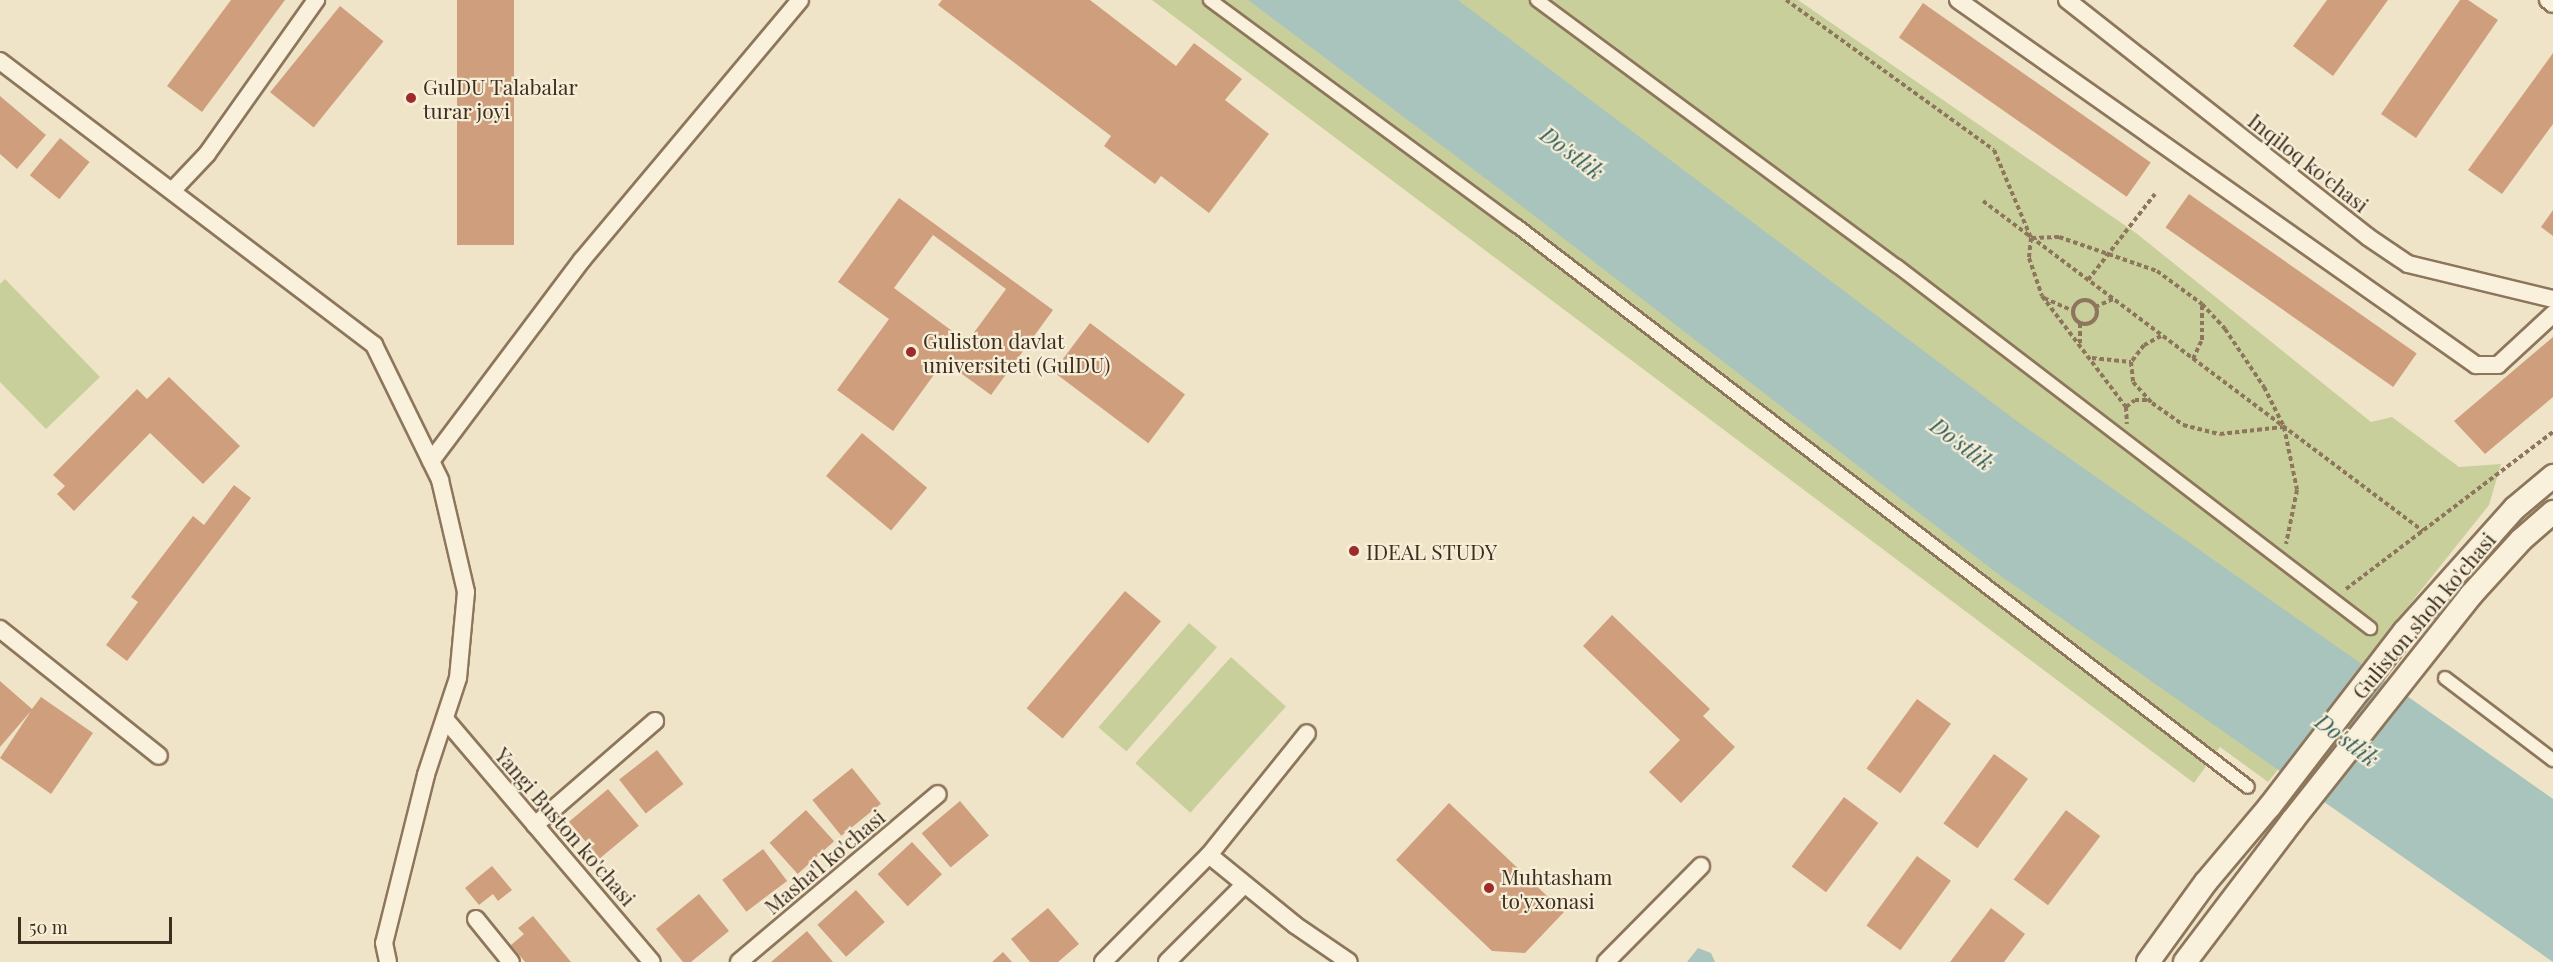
<!DOCTYPE html>
<html>
<head>
<meta charset="utf-8">
<style>
	body { margin:0 }
	#map { position:relative; width:2553px; height:962px; overflow:hidden; background:#f0e4c8; font-family:"Playfair Display",serif }
	div>[style] { position:absolute }
	[style*='--x'] { left:calc(var(--x)*1px); top:calc(var(--y)*1px); width:calc(var(--w)*1px); rotate:calc(var(--a)*1deg) }
	.green>* { inset:0; background:#c9cf9b; transform-origin:0 0 }
	.water>* { inset:0; background:#a9c4bc }
	.building>* { inset:0; background:#cf9f7d; transform-origin:0 0 }
	.path>* { height:4px; margin-top:-2px; transform-origin:0; background:repeating-linear-gradient(90deg,#8d765c 0 4.5px,transparent 0 7.5px) }
	.path>.ring { margin:-2px; padding:0; box-sizing:content-box; background:none; border:4px solid #8d765c; border-radius:50% }
	.roads { filter:drop-shadow(2px 0 #8d765c) drop-shadow(-2px 0 #8d765c) drop-shadow(0 2px #8d765c) drop-shadow(0 -2px #8d765c) }
	.pedestrian>* { height:12px; margin:-6px; padding:0 6px; transform-origin:6px; border-radius:6px; background:#faf1dc }
	.minor>* { height:16px; margin:-8px; padding:0 8px; transform-origin:8px; border-radius:8px; background:#faf1dc }
	.secondary>* { height:22px; margin:-11px; padding:0 11px; transform-origin:11px; border-radius:11px; background:#faf1dc }
	.dots>* { width:16px; height:16px; translate:-50% -50%; box-sizing:border-box; border:3px solid #f7eed8; border-radius:50% }
	span { translate:-50% -50%; white-space:nowrap; text-align:center; line-height:1.15; -webkit-text-stroke:4.5px #f7eed8; paint-order:stroke }
	.poi-label { font-size:21px; color:#3d2e20 }
	.left { translate:0 -50%; text-align:left }
	.street-label { font-size:21px; color:#3d2e20 }
	.water-label { font-size:22px; color:#2f5d5a; font-style:italic }
	.scale { position:absolute; left:18px; top:917px; width:154px; height:27px; box-sizing:border-box; border:3px solid #3d2e20; border-top:0; padding-left:8px; font-size:18px; line-height:21px; white-space:nowrap; color:#3d2e20; -webkit-text-stroke:4px #f7eed8; paint-order:stroke }
</style>
</head>
<body>
<div id="map">
	<div class="green">
		<i style="clip-path:polygon(1152px 0,1798px 0,2136px 233px,2371px 422px,2392px 417px,2459px 467px,2501px 464px,2489px 505px,2268px 782px,2220px 747px,2194px 783px)"></i>
		<i style="clip-path:polygon(5px 279px,100px 377px,46px 429px,0 382px,0 284px)"></i>
		<i style="left:1189px;top:623px;width:37px;height:138px;rotate:41deg"></i>
		<i style="left:1231px;top:657px;width:74px;height:143px;rotate:42deg"></i>
	</div>
	<div class="water">
		<i style="clip-path:polygon(1248px 0,1458px 0,2018px 422px,2546px 794px,2553px 799px,2553px 962px,1998px 574px,1514px 200px)"></i>
		<i style="clip-path:polygon(1698px 948px,1711px 953px,1715px 962px,1687px 962px)"></i>
	</div>
	<div class="building">
		<i style="clip-path:polygon(231px 0,285px 0,202px 112px,167px 86px)"></i>
		<i style="left:457px;top:0;width:57px;height:245px"></i>
		<i style="clip-path:polygon(942px 0,1090px 0,1176px 66px,1194px 43px,1242px 79px,1225px 100px,1269px 134px,1209px 213px,1161px 176px,1155px 184px,1104px 146px,1111px 136px,938px 5px)"></i>
		<i style="clip-path:polygon(2327px 0,2388px 0,2333px 76px,2293px 46px)"></i>
		<i style="clip-path:polygon(2460px 0,2468px 0,2498px 20px,2416px 138px,2381px 114px)"></i>
		<i style="left:1923px;top:3px;width:278px;height:42px;rotate:35deg"></i>
		<i style="left:340px;top:6px;width:56px;height:111px;rotate:39deg"></i>
		<i style="clip-path:polygon(2553px 53px,2553px 124px,2502px 194px,2468px 170px)"></i>
		<i style="clip-path:polygon(0 96px,46px 135px,17px 169px,0 154px)"></i>
		<i style="left:60px;top:138px;width:38px;height:48px;rotate:39deg"></i>
		<i style="left:2189px;top:194px;width:278px;height:41px;rotate:35deg"></i>
		<i style="clip-path:polygon(evenodd,899px 198px,1053px 310px,991px 395px,944px 361px,893px 431px,837px 390px,889px 319px,838px 282px,899px 198px,933px 235px,1006px 289px,967px 342px,894px 288px,933px 235px)"></i>
		<i style="clip-path:polygon(2553px 210px,2553px 236px,2541px 227px)"></i>
		<i style="left:1090px;top:323px;width:119px;height:61px;rotate:37deg"></i>
		<i style="clip-path:polygon(2553px 337px,2553px 397px,2485px 454px,2454px 421px)"></i>
		<i style="clip-path:polygon(169px 377px,240px 446px,203px 484px,150px 433px,74px 511px,57px 494px,65px 486px,53px 475px,137px 389px,147px 399px)"></i>
		<i style="left:862px;top:433px;width:85px;height:56px;rotate:40deg"></i>
		<i style="clip-path:polygon(234px 485px,251px 498px,127px 661px,106px 645px,138px 602px,131px 597px,193px 516px,204px 525px)"></i>
		<i style="left:1125px;top:591px;width:47px;height:153px;rotate:40deg"></i>
		<i style="clip-path:polygon(1612px 615px,1710px 709px,1703px 716px,1735px 747px,1681px 803px,1649px 772px,1680px 740px,1583px 646px)"></i>
		<i style="clip-path:polygon(0 681px,32px 709px,41px 697px,93px 733px,51px 794px,0 758px,31px 711px,0 747px)"></i>
		<i style="left:1917px;top:699px;width:42px;height:86px;rotate:36deg"></i>
		<i style="left:657px;top:750px;width:43px;height:48px;rotate:52deg"></i>
		<i style="left:1994px;top:754px;width:42px;height:86px;rotate:36deg"></i>
		<i style="left:852px;top:768px;width:46px;height:51px;rotate:51deg"></i>
		<i style="left:608px;top:789px;width:48px;height:51px;rotate:50deg"></i>
		<i style="left:1844px;top:797px;width:43px;height:87px;rotate:37deg"></i>
		<i style="left:960px;top:801px;width:45px;height:50px;rotate:50deg"></i>
		<i style="clip-path:polygon(1449px 803px,1564px 912px,1525px 953px,1492px 951px,1396px 860px)"></i>
		<i style="left:806px;top:810px;width:42px;height:49px;rotate:48deg"></i>
		<i style="left:2066px;top:810px;width:43px;height:87px;rotate:37deg"></i>
		<i style="left:912px;top:842px;width:44px;height:47px;rotate:47deg"></i>
		<i style="left:763px;top:849px;width:40px;height:51px;rotate:53deg"></i>
		<i style="left:1917px;top:856px;width:42px;height:86px;rotate:36deg"></i>
		<i style="clip-path:polygon(492px 866px,512px 890px,498px 901px,493px 894px,479px 905px,465px 888px)"></i>
		<i style="left:856px;top:890px;width:43px;height:52px;rotate:48deg"></i>
		<i style="clip-path:polygon(699px 894px,729px 931px,691px 962px,683px 962px,656px 929px)"></i>
		<i style="clip-path:polygon(1048px 908px,1079px 944px,1058px 962px,1030px 962px,1011px 939px)"></i>
		<i style="clip-path:polygon(1991px 908px,2025px 934px,2004px 962px,1950px 962px)"></i>
		<i style="clip-path:polygon(533px 916px,571px 962px,525px 962px,511px 945px,524px 934px,518px 928px)"></i>
		<i style="clip-path:polygon(807px 931px,833px 962px,771px 962px)"></i>
		<i style="clip-path:polygon(1003px 952px,1012px 962px,992px 962px)"></i>
	</div>
	<div class="path">
		<i style="--x:1786;--y:0;--w:256;--a:35.8"></i>
		<i style="--x:1994;--y:150;--w:95;--a:67.2"></i>
		<i style="--x:2031;--y:238;--w:20;--a:96"></i>
		<i style="--x:2029;--y:258;--w:40;--a:71.1"></i>
		<i style="--x:2042;--y:296;--w:139;--a:52.9"></i>
		<i style="--x:2126;--y:407;--w:17;--a:87"></i>
		<i style="--x:1983;--y:201;--w:550;--a:36.87"></i>
		<i style="--x:2032;--y:238;--w:27;--a:-2"></i>
		<i style="--x:2059;--y:237;--w:104;--a:19.1"></i>
		<i style="--x:2157;--y:271;--w:56;--a:36.3"></i>
		<i style="--x:2202;--y:304;--w:34;--a:47"></i>
		<i style="--x:2225;--y:329;--w:70;--a:56.1"></i>
		<i style="--x:2264;--y:387;--w:45;--a:63.4"></i>
		<i style="--x:2284;--y:427;--w:64;--a:78.3"></i>
		<i style="--x:2297;--y:490;--w:55;--a:101.5"></i>
		<i style="--x:2088;--y:280;--w:109;--a:-52.1"></i>
		<i style="--x:2044;--y:298;--w:32;--a:24"></i>
		<i class="ring" style="left:2073px;top:300px;width:20px;height:20px"></i>
		<i style="--x:2095;--y:307;--w:20;--a:-24"></i>
		<i style="--x:2161;--y:336;--w:19;--a:152"></i>
		<i style="--x:2144;--y:345;--w:21;--a:127"></i>
		<i style="--x:2131;--y:362;--w:20;--a:84"></i>
		<i style="--x:2133;--y:382;--w:28;--a:48"></i>
		<i style="--x:2152;--y:403;--w:38;--a:35"></i>
		<i style="--x:2183;--y:425;--w:38;--a:14"></i>
		<i style="--x:2220;--y:434;--w:63;--a:-6.3"></i>
		<i style="--x:2080;--y:343;--w:20;--a:-90"></i>
		<i style="--x:2092;--y:358;--w:39;--a:6"></i>
		<i style="--x:2193;--y:359;--w:21;--a:-65"></i>
		<i style="--x:2202;--y:340;--w:35;--a:-90"></i>
		<i style="--x:2126;--y:407;--w:11;--a:-38"></i>
		<i style="--x:2135;--y:400;--w:14;--a:0"></i>
		<i style="--x:2346;--y:589;--w:260;--a:-37.2"></i>
	</div>
	<div class="roads">
		<div class="pedestrian">
			<i style="--x:1210;--y:0;--w:381;--a:36.4"></i>
			<i style="--x:1517;--y:226;--w:921;--a:37.5"></i>
			<i style="--x:1537;--y:0;--w:448;--a:36.5"></i>
			<i style="--x:1897;--y:266;--w:596;--a:37.43"></i>
			<i style="--x:2445;--y:678;--w:136;--a:37.2"></i>
		</div>
		<div class="minor">
			<i style="--x:1958;--y:0;--w:634;--a:35.17"></i>
			<i style="--x:2476;--y:365;--w:22;--a:0"></i>
			<i style="--x:2498;--y:365;--w:75;--a:-42.8"></i>
			<i style="--x:2067;--y:0;--w:383;--a:38.2"></i>
			<i style="--x:2368;--y:237;--w:48;--a:34"></i>
			<i style="--x:2408;--y:264;--w:149;--a:13.6"></i>
			<i style="--x:2548;--y:0;--w:6;--a:39"></i>
			<i style="--x:0;--y:61;--w:470;--a:37.2"></i>
			<i style="--x:374;--y:345;--w:150;--a:63.9"></i>
			<i style="--x:440;--y:480;--w:115;--a:76.9"></i>
			<i style="--x:466;--y:592;--w:86;--a:95.3"></i>
			<i style="--x:458;--y:678;--w:102;--a:108.3"></i>
			<i style="--x:426;--y:775;--w:173;--a:104"></i>
			<i style="--x:384;--y:943;--w:19;--a:78"></i>
			<i style="--x:172;--y:191;--w:51;--a:-46.6"></i>
			<i style="--x:207;--y:154;--w:189;--a:-54.7"></i>
			<i style="--x:431;--y:461;--w:251;--a:-53.1"></i>
			<i style="--x:582;--y:260;--w:339;--a:-50"></i>
			<i style="--x:0;--y:629;--w:203;--a:38.6"></i>
			<i style="--x:445;--y:719;--w:319;--a:49.6"></i>
			<i style="--x:535;--y:825;--w:159;--a:-40.9"></i>
			<i style="--x:1209;--y:855;--w:156;--a:-51.2"></i>
			<i style="--x:476;--y:919;--w:55;--a:50.9"></i>
			<i style="--x:739;--y:962;--w:260;--a:-40.2"></i>
			<i style="--x:1103;--y:962;--w:151;--a:-45.3"></i>
			<i style="--x:1209;--y:855;--w:111;--a:39.1"></i>
			<i style="--x:1295;--y:925;--w:65;--a:34.4"></i>
			<i style="--x:1167;--y:962;--w:109;--a:-45"></i>
			<i style="--x:1606;--y:962;--w:135;--a:-45.3"></i>
		</div>
		<div class="secondary">
			<i style="--x:2148;--y:962;--w:99;--a:-54.1"></i>
			<i style="--x:2206;--y:882;--w:99;--a:-49.9"></i>
			<i style="--x:2270;--y:806;--w:220;--a:-52.4"></i>
			<i style="--x:2404;--y:632;--w:166;--a:-48.2"></i>
			<i style="--x:2515;--y:508;--w:50;--a:-40.1"></i>
			<i style="--x:2185;--y:962;--w:177;--a:-52.8"></i>
			<i style="--x:2292;--y:821;--w:288;--a:-51.6"></i>
			<i style="--x:2471;--y:595;--w:74;--a:-47.7"></i>
			<i style="--x:2521;--y:540;--w:43;--a:-41.2"></i>
		</div>
	</div>
	<div class="dots">
		<i style="left:411px;top:98px;background:#9e2a2b"></i>
		<i style="left:911px;top:352px;background:#9e2a2b"></i>
		<i style="left:1354px;top:551px;background:#9e2a2b"></i>
		<i style="left:1489px;top:888px;background:#9e2a2b"></i>
	</div>
	<div class="poi-label">
		<span class="left" style="left:423px;top:98px">GulDU Talabalar<br>turar joyi</span>
		<span class="left" style="left:923px;top:352px">Guliston davlat<br>universiteti (GulDU)</span>
		<span class="left" style="left:1366px;top:551px">IDEAL STUDY</span>
		<span class="left" style="left:1501px;top:888px">Muhtasham<br>to'yxonasi</span>
	</div>
	<div class="street-label">
		<span style="left:2309px;top:162px;rotate:38deg">Inqiloq ko'chasi</span>
		<span style="left:2423px;top:615px;rotate:-50deg">Guliston shoh ko'chasi</span>
		<span style="left:566px;top:826px;rotate:49deg">Yangi Buston ko'chasi</span>
		<span style="left:824px;top:861px;rotate:-40deg">Masha'l ko'chasi</span>
	</div>
	<div class="water-label">
		<span style="left:1572px;top:153px;rotate:37deg">Do'stlik</span>
		<span style="left:1962px;top:444px;rotate:37deg">Do'stlik</span>
		<span style="left:2347px;top:740px;rotate:37deg">Do'stlik</span>
	</div>
	<div class="scale">50 m</div>
</div>
</body>
</html>
